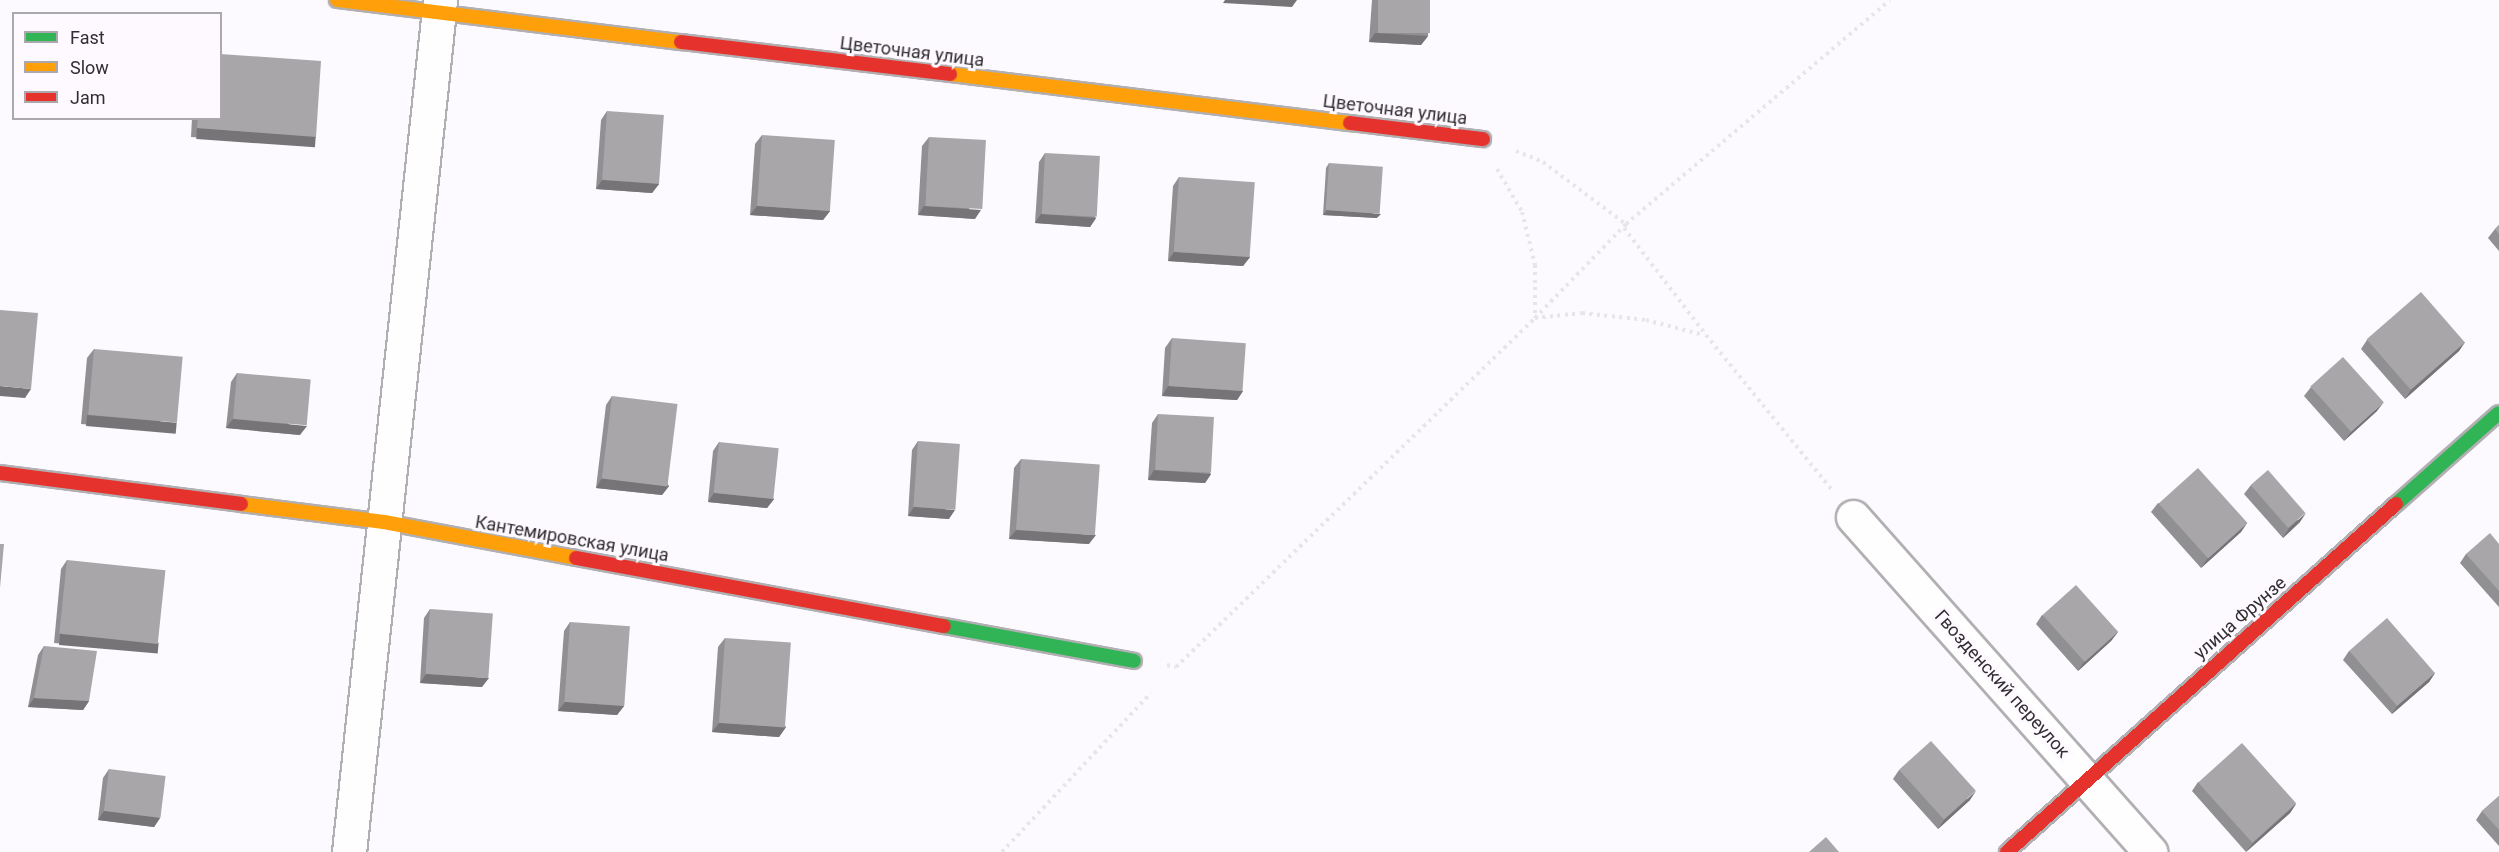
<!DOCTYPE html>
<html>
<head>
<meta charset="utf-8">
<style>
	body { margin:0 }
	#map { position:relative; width:2499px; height:852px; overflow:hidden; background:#fcfafe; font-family:Roboto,sans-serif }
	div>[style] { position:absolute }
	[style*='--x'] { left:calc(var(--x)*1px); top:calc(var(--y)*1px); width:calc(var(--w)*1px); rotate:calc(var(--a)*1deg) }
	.path>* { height:4px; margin-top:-2px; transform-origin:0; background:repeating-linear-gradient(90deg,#e6e6e6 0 3px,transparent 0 7.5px) }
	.roads { filter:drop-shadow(2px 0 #b1afb2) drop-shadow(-2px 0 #b1afb2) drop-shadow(0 2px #b1afb2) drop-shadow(0 -2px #b1afb2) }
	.street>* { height:33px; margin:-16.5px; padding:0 16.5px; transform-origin:16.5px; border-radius:16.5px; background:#fffeff }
	.fast>* { height:14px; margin:-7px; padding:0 7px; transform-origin:7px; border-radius:7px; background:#30b455 }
	.slow>* { height:14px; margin:-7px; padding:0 7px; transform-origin:7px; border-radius:7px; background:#ff9f0a }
	.jam>* { height:14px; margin:-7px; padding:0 7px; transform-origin:7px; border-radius:7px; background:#e5322d }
	.wall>* { inset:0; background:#908f91 }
	.shaded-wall>* { inset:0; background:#767476; transform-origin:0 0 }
	.building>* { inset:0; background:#a8a6a9; transform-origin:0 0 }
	span { translate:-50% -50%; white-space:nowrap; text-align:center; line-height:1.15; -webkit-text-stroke:6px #fdf9ff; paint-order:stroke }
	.street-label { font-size:18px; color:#312e31 }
	.legend { position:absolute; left:12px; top:12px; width:210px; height:108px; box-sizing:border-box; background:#fdf9ff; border:2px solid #aba8ad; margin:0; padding:8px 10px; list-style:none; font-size:18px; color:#312e31 }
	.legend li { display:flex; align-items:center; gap:12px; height:30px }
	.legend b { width:30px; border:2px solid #aba8ad }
</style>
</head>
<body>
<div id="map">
	<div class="path">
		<i style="--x:1516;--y:151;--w:29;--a:22"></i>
		<i style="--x:1543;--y:162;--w:104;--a:36.8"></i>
		<i style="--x:1626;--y:224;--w:346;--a:-40.3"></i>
		<i style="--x:1497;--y:169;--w:50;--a:59.8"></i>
		<i style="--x:1522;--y:212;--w:55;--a:76.2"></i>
		<i style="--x:1535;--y:265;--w:53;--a:90"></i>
		<i style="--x:1535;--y:318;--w:47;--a:-6.1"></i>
		<i style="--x:1582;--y:313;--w:64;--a:6.2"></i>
		<i style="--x:1646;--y:320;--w:60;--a:14.5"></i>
		<i style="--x:1167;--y:665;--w:9;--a:13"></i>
		<i style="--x:1176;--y:667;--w:501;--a:-44.19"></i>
		<i style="--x:1535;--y:318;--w:131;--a:-45.9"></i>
		<i style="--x:1626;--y:224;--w:4;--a:117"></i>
		<i style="--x:1624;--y:228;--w:135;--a:52.5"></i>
		<i style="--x:1706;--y:335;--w:200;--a:50.9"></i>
		<i style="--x:1002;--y:852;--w:218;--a:-46.9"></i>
	</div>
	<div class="roads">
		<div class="street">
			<i style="--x:1853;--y:517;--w:448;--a:48.4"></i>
			<i style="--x:349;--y:852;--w:857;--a:-83.9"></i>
		</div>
		<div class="fast">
			<i style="--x:2396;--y:504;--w:137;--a:-41.5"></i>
			<i style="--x:944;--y:626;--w:193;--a:10.4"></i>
		</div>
		<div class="slow">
			<i style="--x:337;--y:0;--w:347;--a:7"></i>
			<i style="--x:950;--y:74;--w:403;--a:7"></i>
			<i style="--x:241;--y:504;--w:144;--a:7.2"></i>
			<i style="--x:384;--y:522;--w:195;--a:10.6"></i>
		</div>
		<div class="jam">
			<i style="--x:681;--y:42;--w:271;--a:6.8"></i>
			<i style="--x:1350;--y:123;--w:134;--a:6.9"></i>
			<i style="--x:0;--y:473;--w:243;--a:7.3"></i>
			<i style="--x:576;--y:558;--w:374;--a:10.5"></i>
			<i style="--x:2007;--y:852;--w:522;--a:-41.82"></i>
		</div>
	</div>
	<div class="wall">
		<i style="clip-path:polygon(1372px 0,1430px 0,1428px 36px,1421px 45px,1369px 42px)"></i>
		<i style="clip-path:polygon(607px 111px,659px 184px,652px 193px,596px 189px,601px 120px)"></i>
		<i style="clip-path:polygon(192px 118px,220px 118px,316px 137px,310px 146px,191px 137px)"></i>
		<i style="clip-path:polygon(762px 135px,830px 211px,823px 220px,750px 215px,755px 144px)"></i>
		<i style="clip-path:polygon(929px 137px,975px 219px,918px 215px,922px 146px)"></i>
		<i style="clip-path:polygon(1045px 153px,1096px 218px,1090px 227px,1035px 223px,1039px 162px)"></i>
		<i style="clip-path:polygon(1329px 163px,1377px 218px,1323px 215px,1326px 168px)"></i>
		<i style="clip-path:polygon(1179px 177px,1250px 257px,1243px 266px,1168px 261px,1173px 186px)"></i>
		<i style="clip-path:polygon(2499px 225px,2499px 251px,2488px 238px,2495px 229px)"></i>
		<i style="clip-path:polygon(1172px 338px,1243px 391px,1237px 400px,1162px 396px,1165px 348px)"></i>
		<i style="clip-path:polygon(2367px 340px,2465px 342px,2459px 351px,2405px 399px,2361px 349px)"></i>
		<i style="clip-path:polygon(94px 349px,170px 432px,81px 424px,87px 358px)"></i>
		<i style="clip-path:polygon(237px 373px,300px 435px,226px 428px,231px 382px)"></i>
		<i style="clip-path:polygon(2311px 387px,2377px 411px,2344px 441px,2304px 396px)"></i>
		<i style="clip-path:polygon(612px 396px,669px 486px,662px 495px,596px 488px,606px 405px)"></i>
		<i style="clip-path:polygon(1158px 414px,1211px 474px,1205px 483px,1148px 480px,1152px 423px)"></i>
		<i style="clip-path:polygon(918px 441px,949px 519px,908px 516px,912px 450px)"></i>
		<i style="clip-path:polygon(719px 442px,774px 499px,767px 508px,708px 502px,713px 451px)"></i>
		<i style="clip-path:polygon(1021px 459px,1089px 544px,1009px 539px,1014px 468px)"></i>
		<i style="clip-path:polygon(2251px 485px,2300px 522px,2283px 538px,2244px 494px)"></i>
		<i style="clip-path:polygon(2158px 503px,2247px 523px,2241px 532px,2201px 568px,2151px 512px)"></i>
		<i style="clip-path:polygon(2499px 544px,2499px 607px,2460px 563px,2466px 554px)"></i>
		<i style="clip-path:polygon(67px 560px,152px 652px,54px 643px,61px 569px)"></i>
		<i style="clip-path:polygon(430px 609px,482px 687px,420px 683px,424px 618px)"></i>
		<i style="clip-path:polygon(2042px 615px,2118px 632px,2111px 641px,2078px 671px,2036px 624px)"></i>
		<i style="clip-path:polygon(570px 622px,624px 706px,617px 715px,558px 711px,564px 631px)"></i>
		<i style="clip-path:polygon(725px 638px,786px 727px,779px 737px,712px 732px,718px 647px)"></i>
		<i style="clip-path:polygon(44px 646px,89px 701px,83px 710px,28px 707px,38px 655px)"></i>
		<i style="clip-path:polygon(2349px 651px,2435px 673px,2429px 682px,2392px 714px,2343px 660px)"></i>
		<i style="clip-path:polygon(109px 769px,160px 818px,154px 827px,98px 820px,103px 778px)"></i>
		<i style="clip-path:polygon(1899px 770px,1970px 800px,1938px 829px,1893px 779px)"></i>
		<i style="clip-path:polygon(2198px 782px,2296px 804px,2290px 813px,2246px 852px,2192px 791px)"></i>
		<i style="clip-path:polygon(2499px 796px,2499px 846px,2476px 820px,2482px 811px)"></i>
	</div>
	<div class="shaded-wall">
		<i style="clip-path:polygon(1225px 0,1297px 0,1292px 7px,1223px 3px)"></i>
		<i style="clip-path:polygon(1375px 33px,1428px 36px,1421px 45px,1369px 42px)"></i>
		<i style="left:197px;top:128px;width:119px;height:11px;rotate:4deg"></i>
		<i style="clip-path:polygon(602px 180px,659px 184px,652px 193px,596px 189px)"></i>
		<i style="clip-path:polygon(757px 206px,830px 211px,823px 220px,750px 215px)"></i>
		<i style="clip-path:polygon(924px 206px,981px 210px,975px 219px,918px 215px)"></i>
		<i style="clip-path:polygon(1327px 210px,1381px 214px,1377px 218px,1323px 215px)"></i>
		<i style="clip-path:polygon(1041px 214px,1096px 218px,1090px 227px,1035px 223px)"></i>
		<i style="clip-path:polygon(1174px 252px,1250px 257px,1243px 266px,1168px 261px)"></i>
		<i style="clip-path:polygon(2465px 342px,2459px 351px,2405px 399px,2411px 390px)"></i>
		<i style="clip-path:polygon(0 386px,31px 389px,25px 398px,0 396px)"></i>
		<i style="clip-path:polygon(1168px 386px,1243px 391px,1237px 400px,1162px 396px)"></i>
		<i style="clip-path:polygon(2384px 402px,2377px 411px,2344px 441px,2351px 432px)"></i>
		<i style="left:87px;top:415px;width:90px;height:11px;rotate:5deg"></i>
		<i style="clip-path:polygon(233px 419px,307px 426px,300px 435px,226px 428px)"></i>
		<i style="clip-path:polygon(1154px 470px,1211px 474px,1205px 483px,1148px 480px)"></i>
		<i style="clip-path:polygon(602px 478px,669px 486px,662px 495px,596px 488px)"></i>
		<i style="clip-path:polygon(714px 493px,774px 499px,767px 508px,708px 502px)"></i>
		<i style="clip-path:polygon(914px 507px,955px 510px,949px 519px,908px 516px)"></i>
		<i style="clip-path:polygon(2306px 513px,2300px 522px,2283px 538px,2289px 528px)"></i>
		<i style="clip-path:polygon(2247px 523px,2241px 532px,2201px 568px,2207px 559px)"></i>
		<i style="clip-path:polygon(1016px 530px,1096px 535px,1089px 544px,1009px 539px)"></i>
		<i style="clip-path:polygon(2118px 632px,2111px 641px,2078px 671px,2084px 662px)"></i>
		<i style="left:60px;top:634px;width:99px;height:11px;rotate:5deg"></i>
		<i style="clip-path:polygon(2435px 673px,2429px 682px,2392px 714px,2398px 705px)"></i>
		<i style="clip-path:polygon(426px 674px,489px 678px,482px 687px,420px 683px)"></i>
		<i style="clip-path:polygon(34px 698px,89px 701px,83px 710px,28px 707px)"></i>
		<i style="clip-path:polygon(565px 702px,624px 706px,617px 715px,558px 711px)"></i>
		<i style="clip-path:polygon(719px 723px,786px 727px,779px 737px,712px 732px)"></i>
		<i style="clip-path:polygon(1976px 791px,1970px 800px,1938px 829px,1944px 820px)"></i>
		<i style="clip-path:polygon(2296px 804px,2290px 813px,2246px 852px,2253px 843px)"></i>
		<i style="clip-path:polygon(104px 811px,160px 818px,154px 827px,98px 820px)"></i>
	</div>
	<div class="building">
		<i style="left:1378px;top:0;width:52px;height:33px"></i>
		<i style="clip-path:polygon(220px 54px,321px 61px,316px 137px,197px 128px,198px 118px,220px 118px)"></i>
		<i style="left:607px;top:111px;width:57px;height:69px;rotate:4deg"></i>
		<i style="left:762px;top:135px;width:73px;height:71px;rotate:4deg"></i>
		<i style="left:929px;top:137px;width:57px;height:69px;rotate:3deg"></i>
		<i style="left:1045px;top:153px;width:55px;height:61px;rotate:3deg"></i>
		<i style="left:1329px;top:163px;width:54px;height:47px;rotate:4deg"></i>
		<i style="left:1179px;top:177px;width:76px;height:75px;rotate:4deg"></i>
		<i style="clip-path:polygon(2499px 225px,2499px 234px,2495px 229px)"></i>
		<i style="left:2421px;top:292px;width:67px;height:72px;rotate:49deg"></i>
		<i style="clip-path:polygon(0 310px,38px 313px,31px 389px,0 386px)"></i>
		<i style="left:1172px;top:338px;width:74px;height:48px;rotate:4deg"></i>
		<i style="left:94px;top:349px;width:89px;height:66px;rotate:5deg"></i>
		<i style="left:2343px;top:357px;width:61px;height:44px;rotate:48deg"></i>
		<i style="left:237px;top:373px;width:74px;height:46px;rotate:5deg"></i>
		<i style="left:612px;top:396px;width:66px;height:83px;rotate:7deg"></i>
		<i style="left:1158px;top:414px;width:56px;height:56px;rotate:3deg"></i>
		<i style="left:918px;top:441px;width:42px;height:66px;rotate:4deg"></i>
		<i style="left:719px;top:442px;width:60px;height:51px;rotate:6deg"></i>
		<i style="left:1021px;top:459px;width:79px;height:71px;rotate:4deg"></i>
		<i style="left:2198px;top:468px;width:74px;height:53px;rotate:48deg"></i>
		<i style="left:2268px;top:470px;width:57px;height:23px;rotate:49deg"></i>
		<i style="clip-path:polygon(2490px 533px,2499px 544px,2499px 591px,2466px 554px)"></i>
		<i style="clip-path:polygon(0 544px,4px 544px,0 588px)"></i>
		<i style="left:67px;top:560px;width:99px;height:74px;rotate:6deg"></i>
		<i style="left:2076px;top:585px;width:63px;height:45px;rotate:48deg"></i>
		<i style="left:430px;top:609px;width:63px;height:65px;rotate:4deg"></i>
		<i style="left:2387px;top:618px;width:73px;height:50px;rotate:49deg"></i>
		<i style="left:570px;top:622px;width:60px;height:80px;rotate:4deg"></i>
		<i style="left:725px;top:638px;width:66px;height:85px;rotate:4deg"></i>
		<i style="clip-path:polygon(44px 646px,97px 651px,89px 701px,34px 698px)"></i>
		<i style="left:1931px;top:741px;width:67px;height:43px;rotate:48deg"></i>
		<i style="left:2242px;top:743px;width:81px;height:59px;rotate:48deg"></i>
		<i style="left:109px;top:769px;width:57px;height:42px;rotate:7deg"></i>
		<i style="clip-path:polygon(2499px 796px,2499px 830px,2482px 811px)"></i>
		<i style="clip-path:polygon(1826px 837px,1839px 852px,1809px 852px)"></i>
	</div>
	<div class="street-label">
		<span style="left:912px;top:52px;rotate:7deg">Цветочная улица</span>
		<span style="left:1395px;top:110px;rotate:7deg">Цветочная улица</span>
		<span style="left:572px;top:539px;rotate:10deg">Кантемировская улица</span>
		<span style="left:2240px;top:618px;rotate:-41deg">улица Фрунзе</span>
		<span style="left:2002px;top:684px;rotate:48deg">Гвозденский переулок</span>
	</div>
	<ul class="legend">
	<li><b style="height:8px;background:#30b455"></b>Fast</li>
	<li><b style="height:8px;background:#ff9f0a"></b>Slow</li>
	<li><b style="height:8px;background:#e5322d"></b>Jam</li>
	</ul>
</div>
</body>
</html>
